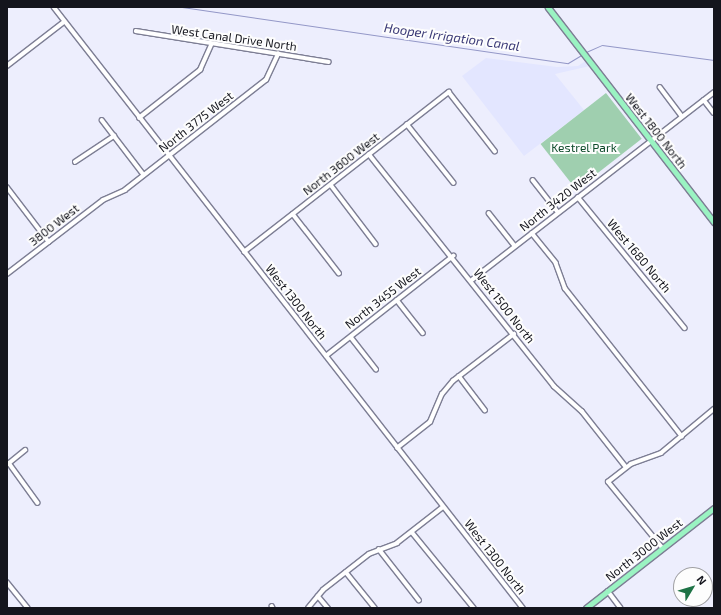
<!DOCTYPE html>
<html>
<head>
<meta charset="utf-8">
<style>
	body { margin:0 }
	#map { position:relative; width:721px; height:615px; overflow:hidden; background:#edeefd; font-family:"Exo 2",sans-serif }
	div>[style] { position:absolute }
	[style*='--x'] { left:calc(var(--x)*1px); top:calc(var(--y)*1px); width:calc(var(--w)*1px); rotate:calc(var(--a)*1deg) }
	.built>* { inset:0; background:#e3e6ff }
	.green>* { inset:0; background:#9fcfaf; transform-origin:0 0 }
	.stream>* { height:1px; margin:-0.5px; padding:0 0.5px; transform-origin:0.5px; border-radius:0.5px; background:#9397c7 }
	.roads { filter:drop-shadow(1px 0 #7d7e94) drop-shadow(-1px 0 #7d7e94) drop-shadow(0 1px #7d7e94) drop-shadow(0 -1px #7d7e94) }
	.minor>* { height:3.5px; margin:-1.75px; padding:0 1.75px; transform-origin:1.75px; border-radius:1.75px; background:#fff }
	.major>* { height:4.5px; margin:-2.25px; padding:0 2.25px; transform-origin:2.25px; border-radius:2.25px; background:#9af3c2 }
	span { translate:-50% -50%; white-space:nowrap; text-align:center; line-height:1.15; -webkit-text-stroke:4px #fdfdfd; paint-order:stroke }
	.street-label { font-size:12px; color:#14151d }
	.park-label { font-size:12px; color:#0e4b2b }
	.water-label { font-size:13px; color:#3a3976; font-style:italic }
	.frame { position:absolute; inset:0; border:8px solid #14151d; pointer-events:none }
	.north { position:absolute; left:673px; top:567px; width:40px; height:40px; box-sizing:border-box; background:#fdfdfd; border:1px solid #a0a0a3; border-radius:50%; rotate:52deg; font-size:11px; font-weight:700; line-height:16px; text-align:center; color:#14151d }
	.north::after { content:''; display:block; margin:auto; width:14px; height:18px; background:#1e7346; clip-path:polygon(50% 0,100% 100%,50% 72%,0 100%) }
</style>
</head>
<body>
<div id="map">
	<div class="built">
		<i style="clip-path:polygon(486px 58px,557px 67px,578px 66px,587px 60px,590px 66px,555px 74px,584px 110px,524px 156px,462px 76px)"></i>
	</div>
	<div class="green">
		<i style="left:606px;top:93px;width:58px;height:83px;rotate:52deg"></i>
	</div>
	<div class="stream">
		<i style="--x:182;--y:7;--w:390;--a:8.3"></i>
		<i style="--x:568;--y:63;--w:17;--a:-31"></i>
		<i style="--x:586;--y:52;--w:17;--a:-24"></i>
		<i style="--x:602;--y:45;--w:113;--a:7.6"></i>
	</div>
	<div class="roads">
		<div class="minor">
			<i style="--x:54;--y:7;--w:762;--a:52.03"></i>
			<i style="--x:136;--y:31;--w:195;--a:9.1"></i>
			<i style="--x:7;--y:66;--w:72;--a:-37.7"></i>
			<i style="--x:660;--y:87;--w:36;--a:53"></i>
			<i style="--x:704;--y:100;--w:16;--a:52"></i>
			<i style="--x:139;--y:118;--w:78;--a:-38.2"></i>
			<i style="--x:200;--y:70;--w:27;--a:-66"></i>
			<i style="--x:102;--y:120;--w:69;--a:52.6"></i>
			<i style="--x:407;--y:124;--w:75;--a:51.5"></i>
			<i style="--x:369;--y:154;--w:297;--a:51.4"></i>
			<i style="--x:554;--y:386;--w:38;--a:42"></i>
			<i style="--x:582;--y:411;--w:71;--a:51.8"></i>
			<i style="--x:75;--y:162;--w:47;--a:-33.7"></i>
			<i style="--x:533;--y:180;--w:41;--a:52"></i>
			<i style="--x:331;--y:185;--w:74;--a:52.7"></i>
			<i style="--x:7;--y:187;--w:69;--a:52.6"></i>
			<i style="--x:578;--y:197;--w:169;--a:50.8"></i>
			<i style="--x:489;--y:213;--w:42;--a:51.8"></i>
			<i style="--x:293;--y:214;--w:75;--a:52.1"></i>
			<i style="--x:532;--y:233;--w:38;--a:51"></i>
			<i style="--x:556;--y:263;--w:27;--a:70"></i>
			<i style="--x:565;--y:288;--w:189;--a:51.7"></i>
			<i style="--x:244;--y:252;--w:260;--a:-38"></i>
			<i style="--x:449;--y:92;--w:75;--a:52.1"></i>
			<i style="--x:7;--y:274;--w:121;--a:-37.6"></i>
			<i style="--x:103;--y:200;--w:24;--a:-24"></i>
			<i style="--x:125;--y:190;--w:179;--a:-38"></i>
			<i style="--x:266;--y:80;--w:29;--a:-65"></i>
			<i style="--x:472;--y:280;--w:306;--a:-37.8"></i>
			<i style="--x:397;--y:300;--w:42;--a:51.8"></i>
			<i style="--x:351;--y:337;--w:41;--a:52"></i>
			<i style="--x:326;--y:356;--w:162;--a:-38.2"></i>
			<i style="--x:459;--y:376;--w:43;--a:52.6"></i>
			<i style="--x:397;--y:448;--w:42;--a:-38.2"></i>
			<i style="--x:430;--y:422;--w:30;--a:-67"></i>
			<i style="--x:442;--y:394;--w:17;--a:-50"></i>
			<i style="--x:453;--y:381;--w:77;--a:-37.6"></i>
			<i style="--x:9;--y:463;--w:49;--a:54.1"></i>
			<i style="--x:8;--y:464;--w:22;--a:-39"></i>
			<i style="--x:412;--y:532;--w:98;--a:50.8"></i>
			<i style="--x:662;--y:548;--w:85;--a:-129.3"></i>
			<i style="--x:608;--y:482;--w:29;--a:-38"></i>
			<i style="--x:631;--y:464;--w:32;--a:-20"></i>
			<i style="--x:661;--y:453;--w:69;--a:-39.7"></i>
			<i style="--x:379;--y:549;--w:65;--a:51.9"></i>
			<i style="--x:346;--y:572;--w:46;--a:51.1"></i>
			<i style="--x:7;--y:582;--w:33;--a:51"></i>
			<i style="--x:608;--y:591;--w:21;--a:53"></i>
			<i style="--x:318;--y:596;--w:16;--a:50"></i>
			<i style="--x:272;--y:606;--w:2;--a:63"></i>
			<i style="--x:308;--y:608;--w:23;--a:-50"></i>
			<i style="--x:323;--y:590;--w:58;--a:-38"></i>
			<i style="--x:369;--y:554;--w:30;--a:-21"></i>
			<i style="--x:397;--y:543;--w:58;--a:-38"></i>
		</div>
		<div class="major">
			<i style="--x:548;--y:7;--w:272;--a:52.3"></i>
			<i style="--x:586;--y:608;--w:162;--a:-38"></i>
		</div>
	</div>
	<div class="street-label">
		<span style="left:234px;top:38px;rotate:8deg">West Canal Drive North</span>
		<span style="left:196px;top:122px;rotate:-38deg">North 3775 West</span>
		<span style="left:656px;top:131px;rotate:52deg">West 1800 North</span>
		<span style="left:341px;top:164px;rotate:-38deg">North 3600 West</span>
		<span style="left:558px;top:200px;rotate:-38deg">North 3420 West</span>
		<span style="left:54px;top:225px;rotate:-38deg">3800 West</span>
		<span style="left:639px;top:256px;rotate:50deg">West 1680 North</span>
		<span style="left:383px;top:298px;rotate:-38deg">North 3455 West</span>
		<span style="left:296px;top:302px;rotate:52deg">West 1300 North</span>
		<span style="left:504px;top:306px;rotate:52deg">West 1500 North</span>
		<span style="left:644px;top:550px;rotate:-38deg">North 3000 West</span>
		<span style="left:495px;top:557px;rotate:52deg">West 1300 North</span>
	</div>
	<div class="park-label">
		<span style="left:584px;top:148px">Kestrel Park</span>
	</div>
	<div class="water-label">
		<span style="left:452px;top:37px;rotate:8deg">Hooper Irrigation Canal</span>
	</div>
	<div class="frame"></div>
	<div class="north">N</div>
</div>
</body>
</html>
